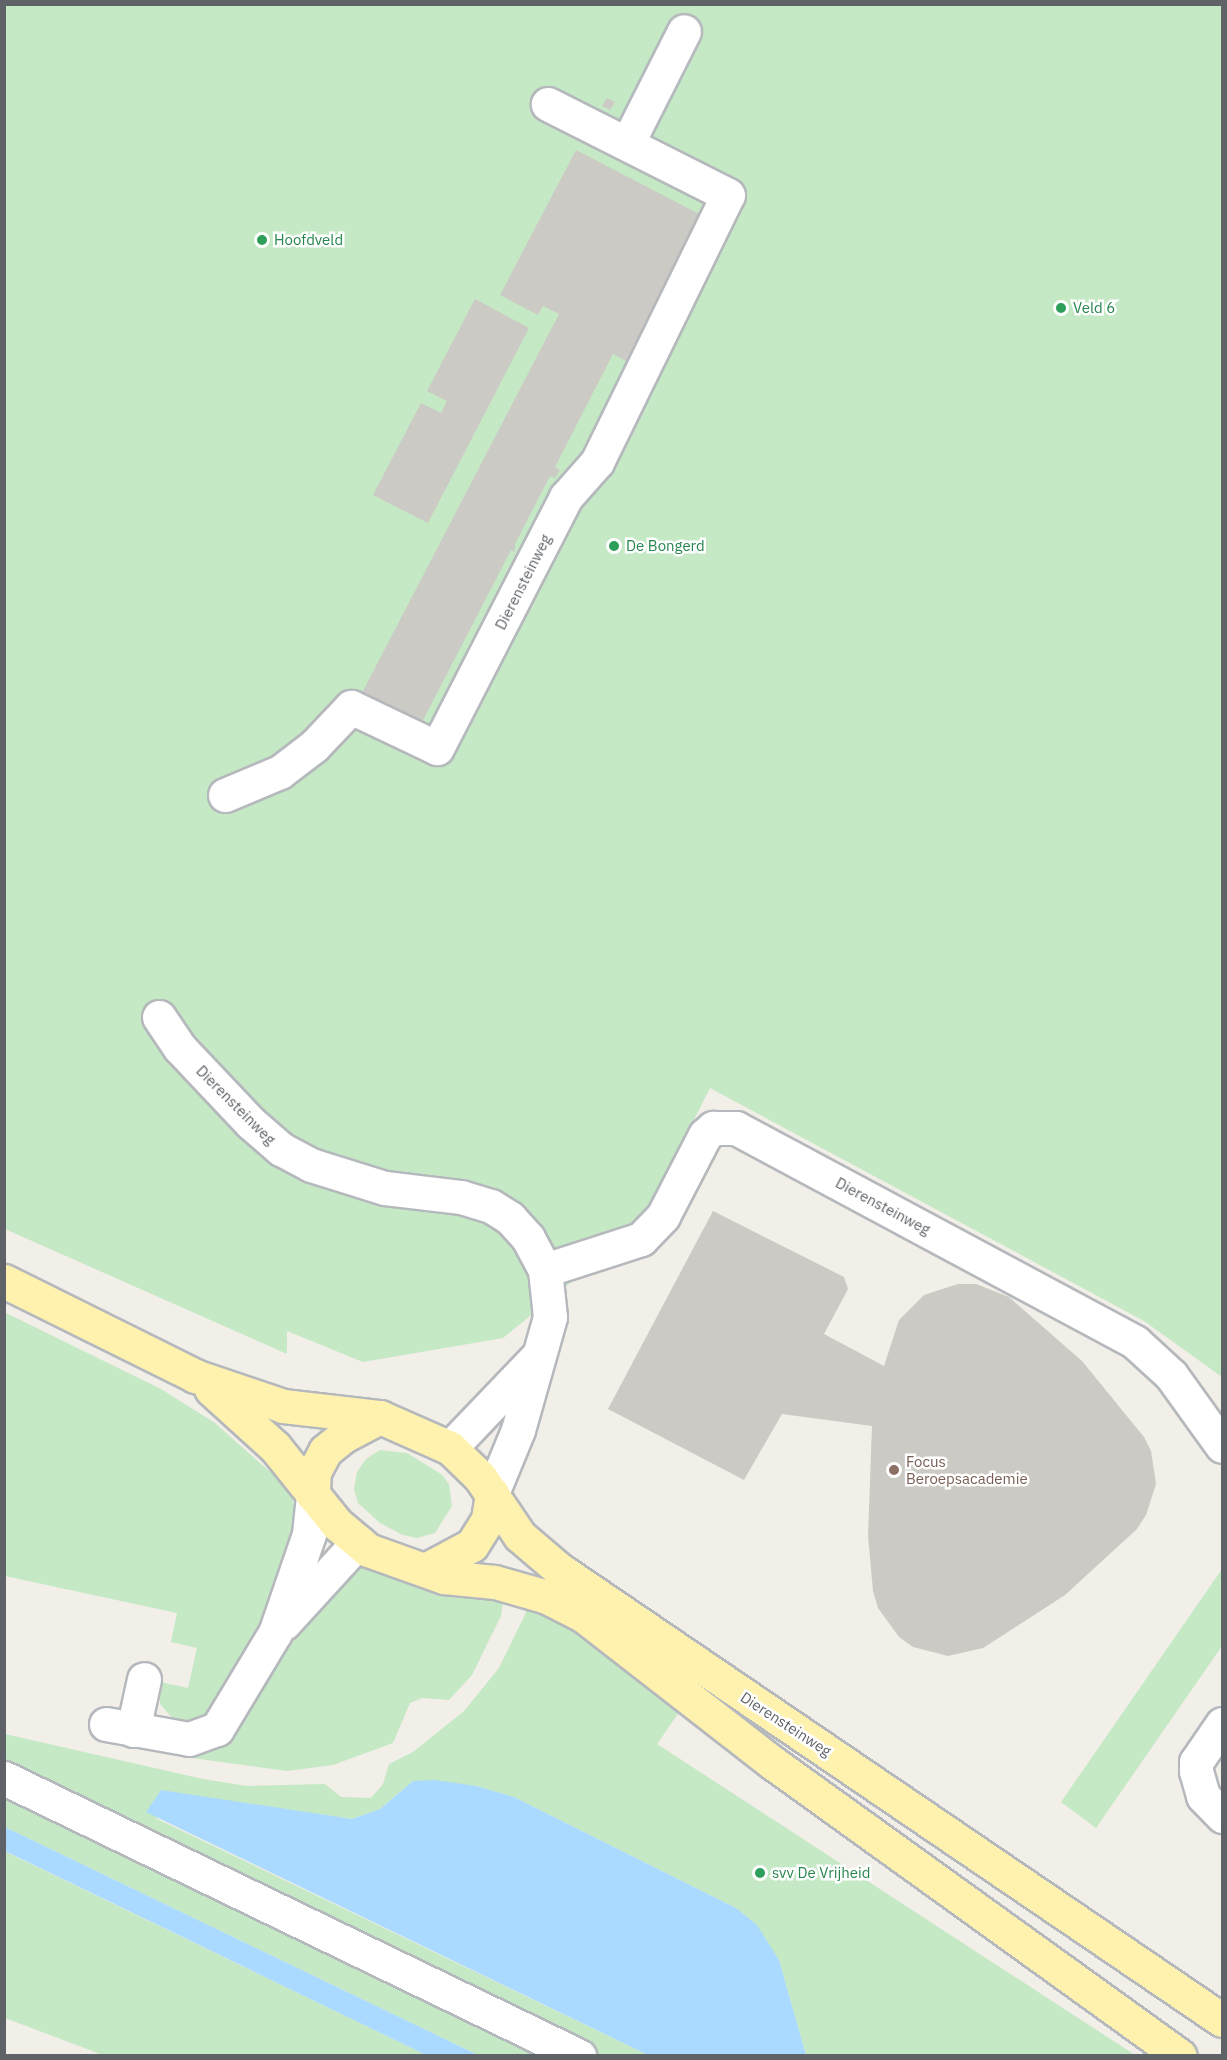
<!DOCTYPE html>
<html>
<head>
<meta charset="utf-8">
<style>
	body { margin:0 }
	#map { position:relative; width:1227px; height:2060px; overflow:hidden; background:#f1efe8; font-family:"IBM Plex Sans",sans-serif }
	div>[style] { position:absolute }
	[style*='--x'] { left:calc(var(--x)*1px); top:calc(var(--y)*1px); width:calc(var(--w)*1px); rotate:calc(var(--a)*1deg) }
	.green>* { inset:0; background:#c5e8c5 }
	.water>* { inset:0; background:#aadaff }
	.building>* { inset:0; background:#cccac5 }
	.roads { filter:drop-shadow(2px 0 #b5b8bc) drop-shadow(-2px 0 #b5b8bc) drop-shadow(0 2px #b5b8bc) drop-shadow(0 -2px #b5b8bc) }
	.minor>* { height:33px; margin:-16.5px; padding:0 16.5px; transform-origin:16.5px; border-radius:16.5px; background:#fff }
	.major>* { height:33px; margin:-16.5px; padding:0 16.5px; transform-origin:16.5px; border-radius:16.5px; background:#fff2af }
	.dots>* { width:16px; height:16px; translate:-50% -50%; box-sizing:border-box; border:3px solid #fff; border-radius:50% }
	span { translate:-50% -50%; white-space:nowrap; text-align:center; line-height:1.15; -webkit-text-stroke:5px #fff; paint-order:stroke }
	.leisure-label { font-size:15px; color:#27864d }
	.left { translate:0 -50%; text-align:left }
	.street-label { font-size:15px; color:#5f6368 }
	.education-label { font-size:15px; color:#785e54 }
	.frame { position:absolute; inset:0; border:6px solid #5f6368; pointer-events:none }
</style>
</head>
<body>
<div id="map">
	<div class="green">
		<i style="clip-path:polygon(5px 5px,1222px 5px,1222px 1377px,1144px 1321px,710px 1088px,641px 1225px,503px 1338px,363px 1362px,287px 1331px,287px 1354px,5px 1229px)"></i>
		<i style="clip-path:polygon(4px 1312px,161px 1389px,215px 1423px,287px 1487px,297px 1511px,297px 1534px,274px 1600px,215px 1707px,202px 1719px,188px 1723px,173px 1719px,160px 1704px,160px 1682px,188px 1688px,197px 1648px,171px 1642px,177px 1613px,5px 1576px)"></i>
		<i style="clip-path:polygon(380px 1450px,407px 1453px,441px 1474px,449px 1484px,452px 1506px,435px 1533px,417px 1538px,403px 1535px,380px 1523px,358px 1503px,354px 1489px,357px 1472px,366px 1459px)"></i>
		<i style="clip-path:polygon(364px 1566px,417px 1582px,504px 1595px,501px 1616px,472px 1675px,449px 1700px,422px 1698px,410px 1703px,393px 1743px,333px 1765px,287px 1771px,192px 1758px,225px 1743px,300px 1619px,349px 1568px)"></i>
		<i style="clip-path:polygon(1222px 1569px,1222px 1646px,1096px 1828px,1061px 1802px)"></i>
		<i style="clip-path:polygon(529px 1606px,590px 1631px,682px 1708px,657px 1744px,1135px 2055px,806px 2055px,779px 1960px,736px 1908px,514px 1797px,476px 1786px,413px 1781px,380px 1809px,352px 1819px,296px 1811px,155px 1818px,648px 2055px,597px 2055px,513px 2007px,5px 1767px,5px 1734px,203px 1779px,247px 1786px,325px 1784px,341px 1797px,371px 1798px,383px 1784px,389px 1764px,413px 1752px,464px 1711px,499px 1668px)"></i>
		<i style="clip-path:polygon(4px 1789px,556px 2055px,478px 2055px,5px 1827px)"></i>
		<i style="clip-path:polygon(4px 1851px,426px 2055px,103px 2055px,5px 2018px)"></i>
	</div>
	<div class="water">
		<i style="clip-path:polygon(435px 1780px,476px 1786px,514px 1797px,736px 1908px,757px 1925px,779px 1960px,806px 2055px,648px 2055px,146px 1812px,161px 1790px,352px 1819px,380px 1809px,413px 1781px)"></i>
		<i style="clip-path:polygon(5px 1827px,478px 2055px,426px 2055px,5px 1851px)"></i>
	</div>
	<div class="building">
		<i style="clip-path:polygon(607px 98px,615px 102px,610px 110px,602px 106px)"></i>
		<i style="clip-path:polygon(576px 150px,703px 216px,628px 362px,613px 354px,555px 467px,560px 470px,555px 478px,550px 476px,515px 544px,515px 552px,511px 550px,421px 724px,362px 693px,559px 314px,543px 306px,538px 315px,500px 295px)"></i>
		<i style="clip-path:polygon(475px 299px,529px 328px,428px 523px,373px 495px,421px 403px,441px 413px,447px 401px,427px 391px)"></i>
		<i style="clip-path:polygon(713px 1211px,844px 1277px,848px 1289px,824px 1334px,884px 1366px,899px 1320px,924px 1295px,958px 1284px,976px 1284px,1009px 1297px,1082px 1361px,1144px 1437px,1151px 1451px,1156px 1484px,1146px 1515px,1137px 1529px,1065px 1595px,983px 1648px,948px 1656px,913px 1647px,899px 1637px,878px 1608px,873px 1591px,868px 1536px,872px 1426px,782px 1414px,744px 1480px,608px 1409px)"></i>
	</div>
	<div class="roads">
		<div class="minor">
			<i style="--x:628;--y:142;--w:124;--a:-63.2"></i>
			<i style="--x:225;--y:795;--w:60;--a:-22.7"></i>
			<i style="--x:280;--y:772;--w:43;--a:-37.4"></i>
			<i style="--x:314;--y:746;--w:54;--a:-46.5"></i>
			<i style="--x:351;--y:707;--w:95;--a:25.5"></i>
			<i style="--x:437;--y:748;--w:282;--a:-62.8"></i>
			<i style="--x:566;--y:497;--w:47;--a:-48.5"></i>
			<i style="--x:597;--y:462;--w:297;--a:-63.9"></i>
			<i style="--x:728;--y:195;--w:202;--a:-153.2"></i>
			<i style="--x:159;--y:1017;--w:37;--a:56"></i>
			<i style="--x:180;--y:1048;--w:103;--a:46.6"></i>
			<i style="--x:251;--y:1123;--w:40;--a:41"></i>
			<i style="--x:281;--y:1149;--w:34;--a:28"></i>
			<i style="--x:311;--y:1165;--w:77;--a:17.3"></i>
			<i style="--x:385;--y:1188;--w:77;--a:6.8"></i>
			<i style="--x:461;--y:1197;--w:31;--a:17"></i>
			<i style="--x:491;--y:1206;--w:22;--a:32"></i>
			<i style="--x:510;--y:1218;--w:27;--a:48"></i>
			<i style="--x:528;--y:1238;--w:36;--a:62"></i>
			<i style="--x:545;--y:1270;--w:47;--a:83.9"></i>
			<i style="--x:550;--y:1317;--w:117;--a:105.8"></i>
			<i style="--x:518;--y:1430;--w:68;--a:112.4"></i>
			<i style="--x:545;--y:1270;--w:101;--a:-17.9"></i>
			<i style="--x:641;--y:1239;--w:32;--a:-46"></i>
			<i style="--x:663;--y:1216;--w:91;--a:-62.6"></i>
			<i style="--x:705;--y:1135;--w:11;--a:-41"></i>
			<i style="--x:713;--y:1128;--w:23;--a:0"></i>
			<i style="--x:736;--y:1128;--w:453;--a:28.2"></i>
			<i style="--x:1135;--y:1342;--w:49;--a:42.5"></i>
			<i style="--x:1171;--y:1375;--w:87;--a:54.3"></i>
			<i style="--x:450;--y:1448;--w:124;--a:-46.3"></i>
			<i style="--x:284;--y:1623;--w:110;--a:-47.6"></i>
			<i style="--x:106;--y:1724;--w:84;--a:10.2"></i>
			<i style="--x:189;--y:1739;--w:30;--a:-20"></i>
			<i style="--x:217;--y:1729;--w:112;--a:-58.9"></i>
			<i style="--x:275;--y:1633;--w:105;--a:-71"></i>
			<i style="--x:309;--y:1534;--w:39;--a:-84"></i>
			<i style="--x:1222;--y:1724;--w:46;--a:124.4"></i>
			<i style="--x:1196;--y:1762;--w:9;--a:90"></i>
			<i style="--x:1196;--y:1771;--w:26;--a:74"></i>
			<i style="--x:1203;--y:1796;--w:28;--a:46"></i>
			<i style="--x:133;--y:1730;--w:52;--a:-77.8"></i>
			<i style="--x:4;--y:1778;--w:639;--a:25.8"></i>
		</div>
		<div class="major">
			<i style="--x:4;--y:1281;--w:213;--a:26.4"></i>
			<i style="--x:195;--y:1376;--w:93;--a:18.8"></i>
			<i style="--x:283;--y:1406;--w:98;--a:6.5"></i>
			<i style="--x:380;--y:1417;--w:77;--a:23.9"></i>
			<i style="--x:450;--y:1448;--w:42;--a:44"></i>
			<i style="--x:480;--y:1477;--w:71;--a:55.9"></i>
			<i style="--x:520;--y:1536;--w:52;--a:40.4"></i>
			<i style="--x:560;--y:1570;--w:800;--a:34.21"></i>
			<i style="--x:211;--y:1389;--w:86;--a:42.2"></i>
			<i style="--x:275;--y:1447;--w:99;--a:51.2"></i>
			<i style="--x:337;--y:1524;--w:40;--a:40"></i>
			<i style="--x:368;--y:1550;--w:81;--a:19.6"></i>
			<i style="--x:444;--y:1577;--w:51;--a:5.6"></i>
			<i style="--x:495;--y:1582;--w:54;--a:16.1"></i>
			<i style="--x:547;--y:1597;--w:42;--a:27.2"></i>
			<i style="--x:584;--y:1616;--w:239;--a:37.9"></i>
			<i style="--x:773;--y:1763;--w:501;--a:35.75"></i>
			<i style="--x:313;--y:1495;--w:23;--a:-88"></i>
			<i style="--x:314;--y:1472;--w:24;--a:-62"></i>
			<i style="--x:325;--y:1451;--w:22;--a:-39"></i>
			<i style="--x:342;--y:1437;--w:43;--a:-27.8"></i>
			<i style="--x:425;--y:1570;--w:53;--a:-28"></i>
			<i style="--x:472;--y:1545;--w:31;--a:-58"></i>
			<i style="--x:488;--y:1519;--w:26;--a:-81"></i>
		</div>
	</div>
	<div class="dots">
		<i style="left:262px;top:240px;background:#2e9e5b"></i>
		<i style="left:1061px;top:308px;background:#2e9e5b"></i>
		<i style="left:614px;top:546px;background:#2e9e5b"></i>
		<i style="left:894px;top:1470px;background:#8d6e63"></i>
		<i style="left:760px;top:1873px;background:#2e9e5b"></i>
	</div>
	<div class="leisure-label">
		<span class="left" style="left:274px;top:240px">Hoofdveld</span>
		<span class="left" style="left:1073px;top:308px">Veld 6</span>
		<span class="left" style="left:626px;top:546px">De Bongerd</span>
		<span class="left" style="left:772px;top:1873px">svv De Vrijheid</span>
	</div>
	<div class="street-label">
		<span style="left:523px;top:582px;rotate:-63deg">Dierensteinweg</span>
		<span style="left:236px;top:1105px;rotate:45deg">Dierensteinweg</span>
		<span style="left:883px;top:1206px;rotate:28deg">Dierensteinweg</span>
		<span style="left:786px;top:1724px;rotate:33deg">Dierensteinweg</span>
	</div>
	<div class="education-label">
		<span class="left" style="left:906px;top:1470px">Focus<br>Beroepsacademie</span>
	</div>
	<div class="frame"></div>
</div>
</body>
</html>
